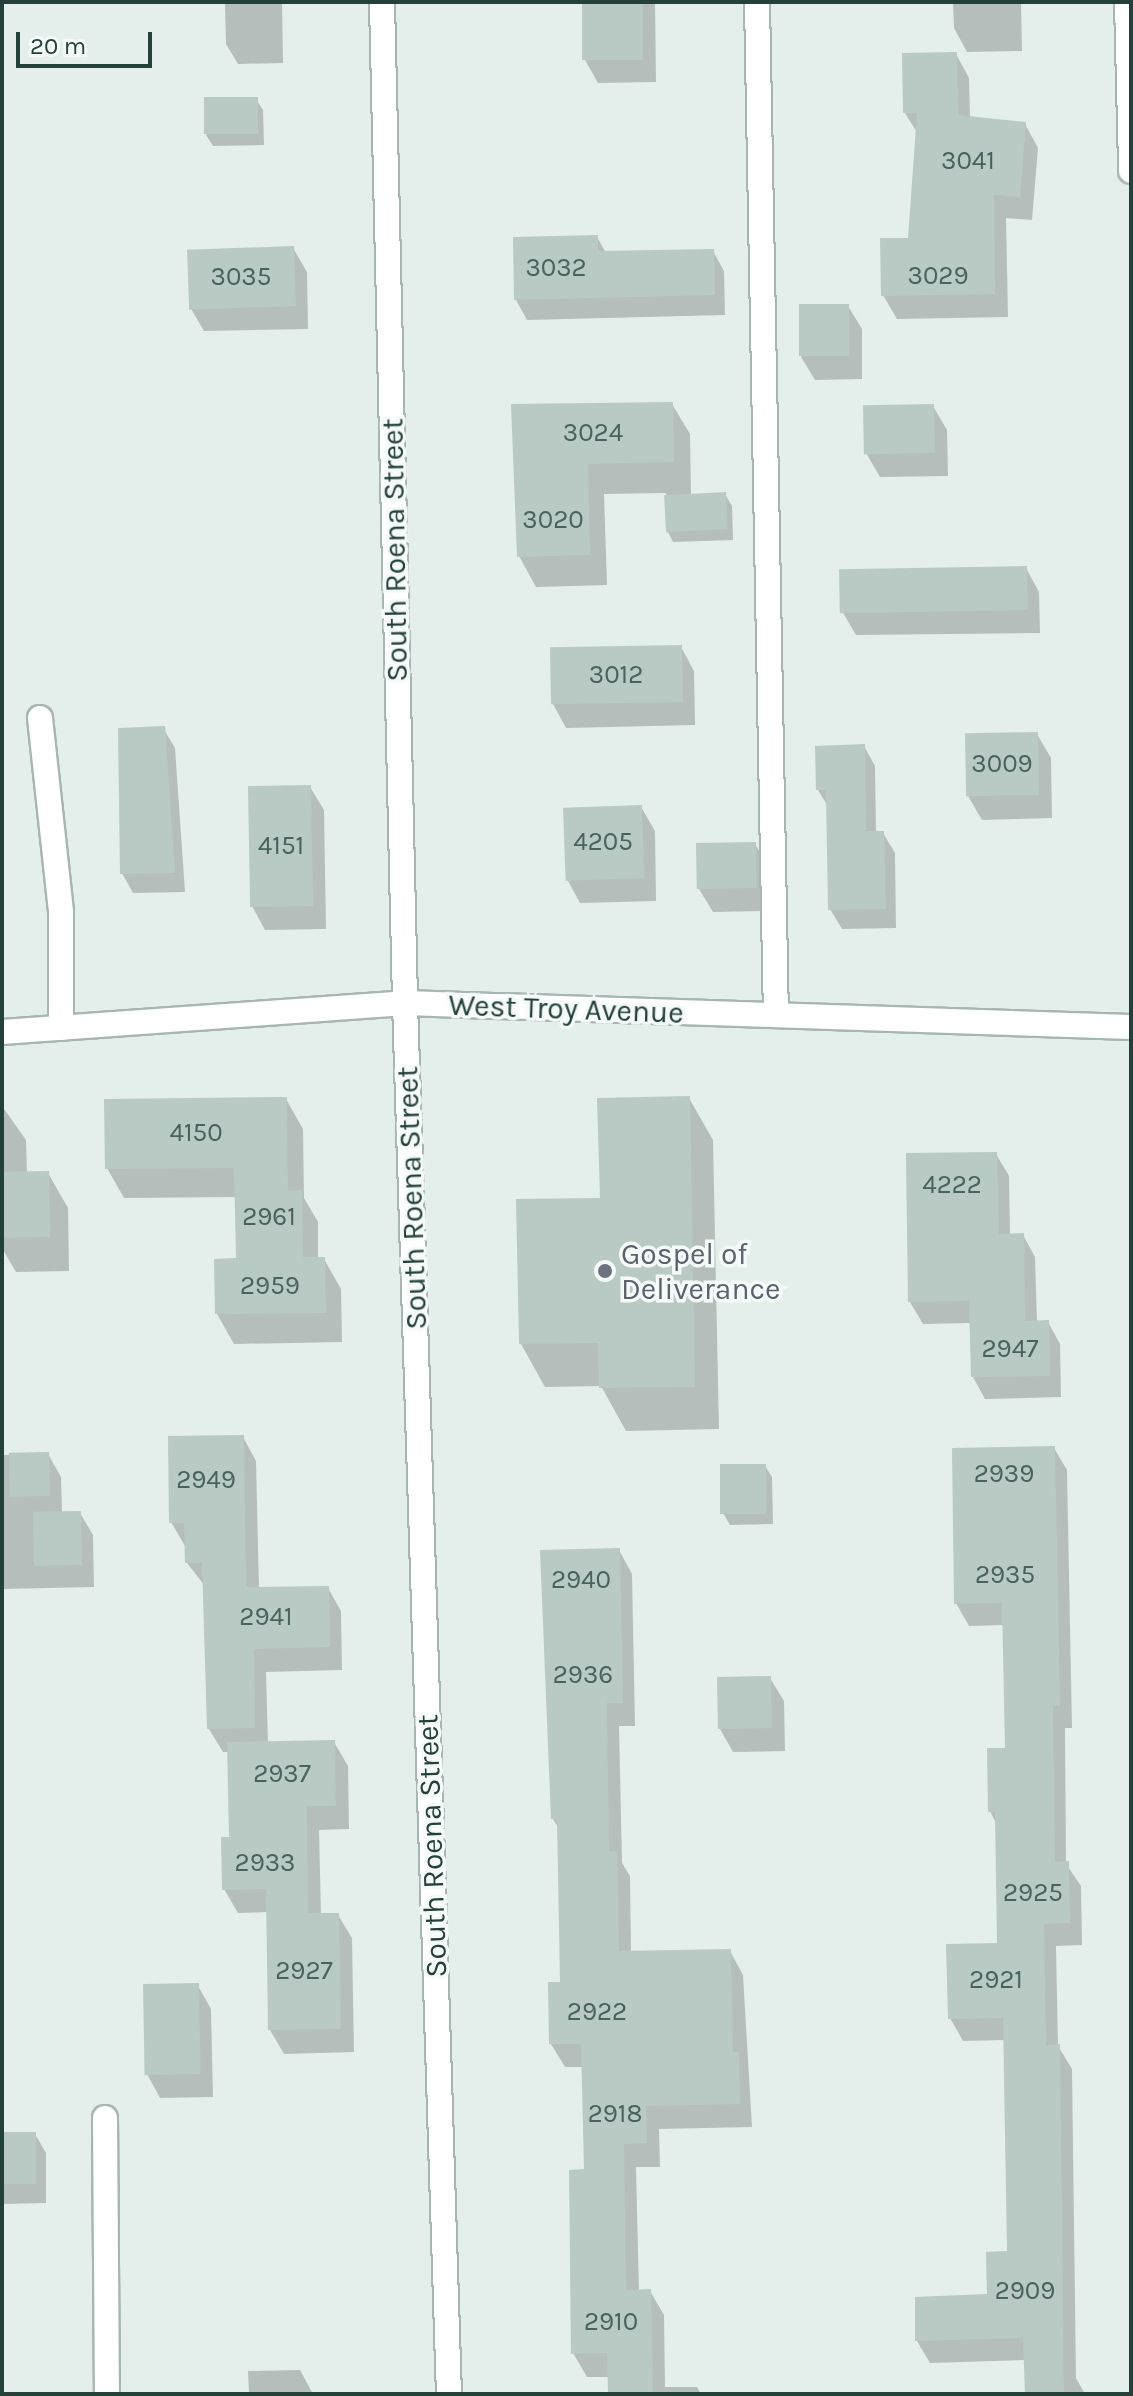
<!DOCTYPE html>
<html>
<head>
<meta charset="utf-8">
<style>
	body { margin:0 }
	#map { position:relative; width:1133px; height:2396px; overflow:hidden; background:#e4eeea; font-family:Karla,sans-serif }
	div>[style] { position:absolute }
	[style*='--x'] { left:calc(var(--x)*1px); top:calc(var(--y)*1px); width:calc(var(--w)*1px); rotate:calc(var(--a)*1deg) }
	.shadow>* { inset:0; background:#0003 }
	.building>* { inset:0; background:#b9c9c4; transform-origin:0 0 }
	.roads { filter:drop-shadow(2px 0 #a6b6b2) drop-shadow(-2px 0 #a6b6b2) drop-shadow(0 2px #a6b6b2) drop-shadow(0 -2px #a6b6b2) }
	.service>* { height:24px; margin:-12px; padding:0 12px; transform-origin:12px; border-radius:12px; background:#fff }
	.minor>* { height:24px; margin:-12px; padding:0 12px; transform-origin:12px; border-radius:12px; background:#fff }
	.tertiary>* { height:24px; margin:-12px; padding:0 12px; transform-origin:12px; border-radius:12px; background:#fff }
	.dots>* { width:22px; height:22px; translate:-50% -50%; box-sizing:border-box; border:4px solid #f5faf8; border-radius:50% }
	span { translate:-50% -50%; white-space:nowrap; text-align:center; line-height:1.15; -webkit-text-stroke:7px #f5faf8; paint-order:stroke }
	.number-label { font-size:26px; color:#48625d }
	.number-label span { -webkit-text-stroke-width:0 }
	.street-label { font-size:30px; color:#23403b }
	.worship-label { font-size:30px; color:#5b616d }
	.left { translate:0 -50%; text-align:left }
	.frame { position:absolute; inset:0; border:4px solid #23403b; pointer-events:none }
	.scale { position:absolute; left:16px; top:32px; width:136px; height:36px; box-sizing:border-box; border:4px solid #23403b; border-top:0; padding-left:10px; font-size:24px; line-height:28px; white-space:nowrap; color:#23403b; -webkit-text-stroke:6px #f5faf8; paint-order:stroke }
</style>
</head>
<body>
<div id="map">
	<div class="shadow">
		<i style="clip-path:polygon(225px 2px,282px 2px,283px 63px,238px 64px,226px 44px)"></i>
		<i style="clip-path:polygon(584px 2px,655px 2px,656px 82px,598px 83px,585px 60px)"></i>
		<i style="clip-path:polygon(953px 2px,1021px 2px,1022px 51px,967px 52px,954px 28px)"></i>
		<i style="clip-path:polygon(956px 54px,969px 78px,970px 118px,1025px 124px,1038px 148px,1032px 220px,1006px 218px,1008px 317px,897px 319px,883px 295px,910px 240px,918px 134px,905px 113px)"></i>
		<i style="clip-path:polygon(256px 99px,263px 110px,264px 145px,213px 146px,206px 135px)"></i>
		<i style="clip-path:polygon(597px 237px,606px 253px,713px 251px,724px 271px,725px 315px,527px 320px,516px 300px)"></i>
		<i style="clip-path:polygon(293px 248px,307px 272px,308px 329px,204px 331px,190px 307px)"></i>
		<i style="clip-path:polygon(848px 306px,862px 329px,862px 379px,815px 380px,801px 357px)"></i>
		<i style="clip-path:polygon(672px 404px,690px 434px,691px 495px,725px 494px,732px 506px,733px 540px,673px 542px,667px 530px,666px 493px,604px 494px,607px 585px,536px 587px,519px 556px,513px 406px)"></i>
		<i style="clip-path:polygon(933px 406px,947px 430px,948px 476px,880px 477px,866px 453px)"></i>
		<i style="clip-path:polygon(1026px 568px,1039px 592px,1040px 633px,856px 635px,842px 611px)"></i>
		<i style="clip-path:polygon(681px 647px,694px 671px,695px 725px,566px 728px,553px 704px)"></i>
		<i style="clip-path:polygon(163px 728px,175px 748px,185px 892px,133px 893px,122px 873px)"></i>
		<i style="clip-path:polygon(1037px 734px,1051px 758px,1052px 818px,982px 820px,968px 796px)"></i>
		<i style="clip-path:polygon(864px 746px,875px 766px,876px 833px,883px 833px,895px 853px,896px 928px,842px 929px,830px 909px,829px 808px,818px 790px)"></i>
		<i style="clip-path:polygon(310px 787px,324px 810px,326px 929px,265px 930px,252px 906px)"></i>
		<i style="clip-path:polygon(641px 807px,655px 831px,656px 901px,580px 903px,567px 879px)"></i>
		<i style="clip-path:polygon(755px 844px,769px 868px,770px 911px,713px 912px,699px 889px)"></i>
		<i style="clip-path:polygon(689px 1098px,713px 1140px,719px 1429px,626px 1431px,601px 1386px,545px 1387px,521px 1344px)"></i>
		<i style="clip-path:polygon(286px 1099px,303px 1129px,304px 1198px,318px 1222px,318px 1259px,324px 1259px,341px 1289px,342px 1342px,234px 1344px,217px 1314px,238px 1260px,237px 1197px,124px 1198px,107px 1168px)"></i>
		<i style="clip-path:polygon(2px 1106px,26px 1140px,27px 1174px,48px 1173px,68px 1208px,69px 1271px,16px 1272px,2px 1248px)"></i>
		<i style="clip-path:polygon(996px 1154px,1009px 1176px,1010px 1236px,1023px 1235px,1035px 1257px,1037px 1322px,1048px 1322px,1060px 1344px,1061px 1397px,985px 1399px,973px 1377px,972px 1323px,923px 1324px,910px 1302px)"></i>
		<i style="clip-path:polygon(2px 1405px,3px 1455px,48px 1454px,61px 1477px,62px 1513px,80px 1513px,93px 1535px,94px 1587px,2px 1589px,2px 1680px)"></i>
		<i style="clip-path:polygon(243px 1437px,256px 1461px,259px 1589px,328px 1588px,341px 1611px,342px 1670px,266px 1672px,268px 1744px,334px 1742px,348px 1766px,349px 1829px,319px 1830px,321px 1915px,338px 1915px,352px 1938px,354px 2052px,284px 2054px,270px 2030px,268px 1912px,238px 1913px,224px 1889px,231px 1839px,229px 1752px,223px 1752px,209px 1729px,205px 1586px,187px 1563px,185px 1546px,171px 1522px)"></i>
		<i style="clip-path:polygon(1054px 1448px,1067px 1470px,1072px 1728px,1065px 1728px,1066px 1864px,1081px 1886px,1082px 1945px,1056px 1946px,1058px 2046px,1072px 2069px,1076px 2378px,1085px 2394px,1027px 2394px,1026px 2360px,930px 2363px,917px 2341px,989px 2296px,1009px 2253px,1006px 2040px,963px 2041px,950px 2018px,999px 1945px,997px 1825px,990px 1811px,1007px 1750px,1005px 1625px,969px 1626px,956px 1603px)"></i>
		<i style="clip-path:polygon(765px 1466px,772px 1477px,773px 1524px,730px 1525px,723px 1513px)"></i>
		<i style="clip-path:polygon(619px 1550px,632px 1574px,635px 1726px,619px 1726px,622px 1863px,630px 1876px,631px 1953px,730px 1951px,743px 1975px,752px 2127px,659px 2129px,660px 2167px,636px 2167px,639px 2292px,650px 2291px,664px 2315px,665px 2387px,697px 2387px,701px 2394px,610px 2394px,610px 2377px,587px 2377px,573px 2353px,586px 2171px,584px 2067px,565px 2067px,551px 2044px,562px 1984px,559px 1829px,553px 1819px)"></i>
		<i style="clip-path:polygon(770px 1678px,784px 1701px,785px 1751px,733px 1752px,720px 1729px)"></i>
		<i style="clip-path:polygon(198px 1986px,211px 2009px,213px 2097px,160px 2098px,147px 2074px)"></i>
		<i style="clip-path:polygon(2px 2134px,35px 2134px,46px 2153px,46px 2203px,2px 2204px)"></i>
		<i style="clip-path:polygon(300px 2370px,313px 2394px,249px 2394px,248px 2371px)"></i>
	</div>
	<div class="building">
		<i style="left:582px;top:2px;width:61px;height:58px"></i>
		<i style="clip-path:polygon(957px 52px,958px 115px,1026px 122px,1020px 197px,994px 195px,995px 294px,881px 296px,880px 238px,908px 238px,917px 113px,903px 113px,902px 53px)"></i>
		<i style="left:258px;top:97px;width:37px;height:54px;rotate:90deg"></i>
		<i style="clip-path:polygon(598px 235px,598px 251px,714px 249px,715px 295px,514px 300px,513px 237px)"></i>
		<i style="left:294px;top:246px;width:60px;height:107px;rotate:88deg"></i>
		<i style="left:849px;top:304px;width:52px;height:50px;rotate:90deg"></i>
		<i style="clip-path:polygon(673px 402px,674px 462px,588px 464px,590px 555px,517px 557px,511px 404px)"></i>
		<i style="left:934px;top:404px;width:49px;height:71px;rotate:89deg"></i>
		<i style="left:726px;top:492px;width:37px;height:62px;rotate:87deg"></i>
		<i style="left:1027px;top:566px;width:44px;height:188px;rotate:89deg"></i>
		<i style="left:682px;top:645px;width:57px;height:132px;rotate:89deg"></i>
		<i style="clip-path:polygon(165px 726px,175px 873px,120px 874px,118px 728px)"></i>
		<i style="left:1038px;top:732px;width:63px;height:73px;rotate:89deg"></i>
		<i style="clip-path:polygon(865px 744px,866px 831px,884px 831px,886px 909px,828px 910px,826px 790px,816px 790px,815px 746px)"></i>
		<i style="left:311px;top:785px;width:121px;height:63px;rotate:89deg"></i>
		<i style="left:642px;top:805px;width:73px;height:79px;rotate:88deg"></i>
		<i style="left:756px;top:842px;width:46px;height:60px;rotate:89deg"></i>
		<i style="clip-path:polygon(690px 1096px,695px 1387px,599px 1388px,598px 1343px,519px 1344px,516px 1199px,600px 1198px,597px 1098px)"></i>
		<i style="clip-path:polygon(287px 1097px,288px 1191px,302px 1190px,303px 1257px,325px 1257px,326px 1313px,215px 1314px,214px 1259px,236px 1258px,234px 1168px,105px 1169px,104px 1099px)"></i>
		<i style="clip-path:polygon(997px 1152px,999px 1234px,1024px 1233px,1025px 1321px,1049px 1320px,1050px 1376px,971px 1377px,969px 1301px,908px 1302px,906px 1153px)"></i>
		<i style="left:49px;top:1171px;width:66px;height:47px;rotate:89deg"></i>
		<i style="clip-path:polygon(244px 1435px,246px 1587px,329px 1586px,330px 1647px,254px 1649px,255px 1728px,207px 1729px,202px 1563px,185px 1563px,184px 1523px,169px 1523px,168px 1436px)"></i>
		<i style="clip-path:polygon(1055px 1446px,1060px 1706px,1053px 1706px,1055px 1862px,1069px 1861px,1070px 1923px,1044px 1924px,1046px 2045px,1060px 2044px,1064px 2394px,1025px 2394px,1023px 2338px,915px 2341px,915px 2297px,987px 2294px,986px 2252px,1007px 2251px,1003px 2018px,948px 2019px,946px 1944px,997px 1943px,995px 1812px,988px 1812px,987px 1748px,1005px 1748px,1002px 1603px,954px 1604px,952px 1448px)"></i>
		<i style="left:49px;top:1452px;width:44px;height:40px;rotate:89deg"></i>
		<i style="left:720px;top:1464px;width:46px;height:50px"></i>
		<i style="left:81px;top:1511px;width:54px;height:48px;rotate:89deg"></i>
		<i style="clip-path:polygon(620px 1548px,623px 1703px,607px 1703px,609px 1851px,617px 1851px,619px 1951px,731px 1949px,733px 2052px,739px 2052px,740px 2104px,646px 2106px,647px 2143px,624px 2144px,626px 2290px,651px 2289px,653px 2394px,608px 2394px,607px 2353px,571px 2354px,569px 2170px,584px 2169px,581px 2044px,549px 2044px,548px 1982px,560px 1982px,557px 1819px,551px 1819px,540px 1550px)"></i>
		<i style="left:771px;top:1676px;width:52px;height:54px;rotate:89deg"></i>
		<i style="clip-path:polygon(335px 1740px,336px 1806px,307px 1806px,308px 1913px,339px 1913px,341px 2029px,268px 2030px,266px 1889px,222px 1890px,221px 1837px,229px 1837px,227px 1742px)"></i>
		<i style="left:199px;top:1983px;width:91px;height:56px;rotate:89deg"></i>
		<i style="left:2px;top:2132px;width:34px;height:52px"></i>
	</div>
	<div class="roads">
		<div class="service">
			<i style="--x:757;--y:2;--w:1013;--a:88.93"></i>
			<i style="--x:40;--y:718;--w:195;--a:83.8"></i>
			<i style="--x:61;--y:912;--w:116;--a:90"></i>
			<i style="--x:105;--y:2118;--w:276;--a:89.6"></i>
		</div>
		<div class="minor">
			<i style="--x:382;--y:2;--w:1001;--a:88.68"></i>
			<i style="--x:405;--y:1003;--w:1392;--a:88.19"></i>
			<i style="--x:1127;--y:2;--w:169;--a:88.6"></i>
		</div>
		<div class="tertiary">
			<i style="--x:2;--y:1032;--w:404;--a:-4.1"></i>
			<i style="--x:405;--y:1003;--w:726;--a:1.89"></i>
		</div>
	</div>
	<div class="dots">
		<i style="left:605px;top:1271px;background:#6b7280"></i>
	</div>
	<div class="number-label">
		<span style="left:968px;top:161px">3041</span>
		<span style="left:556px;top:268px">3032</span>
		<span style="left:938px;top:276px">3029</span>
		<span style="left:241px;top:277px">3035</span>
		<span style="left:593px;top:433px">3024</span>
		<span style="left:553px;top:520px">3020</span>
		<span style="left:616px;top:675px">3012</span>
		<span style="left:1002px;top:764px">3009</span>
		<span style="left:603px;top:842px">4205</span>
		<span style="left:281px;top:846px">4151</span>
		<span style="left:196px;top:1133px">4150</span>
		<span style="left:952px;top:1185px">4222</span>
		<span style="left:269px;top:1217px">2961</span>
		<span style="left:270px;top:1286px">2959</span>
		<span style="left:1010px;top:1349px">2947</span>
		<span style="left:1004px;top:1474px">2939</span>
		<span style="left:206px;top:1480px">2949</span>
		<span style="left:1005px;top:1575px">2935</span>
		<span style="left:581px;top:1580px">2940</span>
		<span style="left:266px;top:1617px">2941</span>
		<span style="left:583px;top:1675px">2936</span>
		<span style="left:282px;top:1774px">2937</span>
		<span style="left:265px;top:1863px">2933</span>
		<span style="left:1033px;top:1893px">2925</span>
		<span style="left:304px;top:1971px">2927</span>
		<span style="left:996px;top:1980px">2921</span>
		<span style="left:597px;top:2012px">2922</span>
		<span style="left:615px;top:2114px">2918</span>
		<span style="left:1025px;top:2291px">2909</span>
		<span style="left:611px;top:2322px">2910</span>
	</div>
	<div class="street-label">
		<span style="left:395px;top:550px;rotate:-91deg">South Roena Street</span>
		<span style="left:566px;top:1009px;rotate:2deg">West Troy Avenue</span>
		<span style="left:412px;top:1198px;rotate:-92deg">South Roena Street</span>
		<span style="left:432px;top:1846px;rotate:-92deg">South Roena Street</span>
	</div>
	<div class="worship-label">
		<span class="left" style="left:621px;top:1271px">Gospel of<br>Deliverance</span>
	</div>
	<div class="frame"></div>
	<div class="scale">20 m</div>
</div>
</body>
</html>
